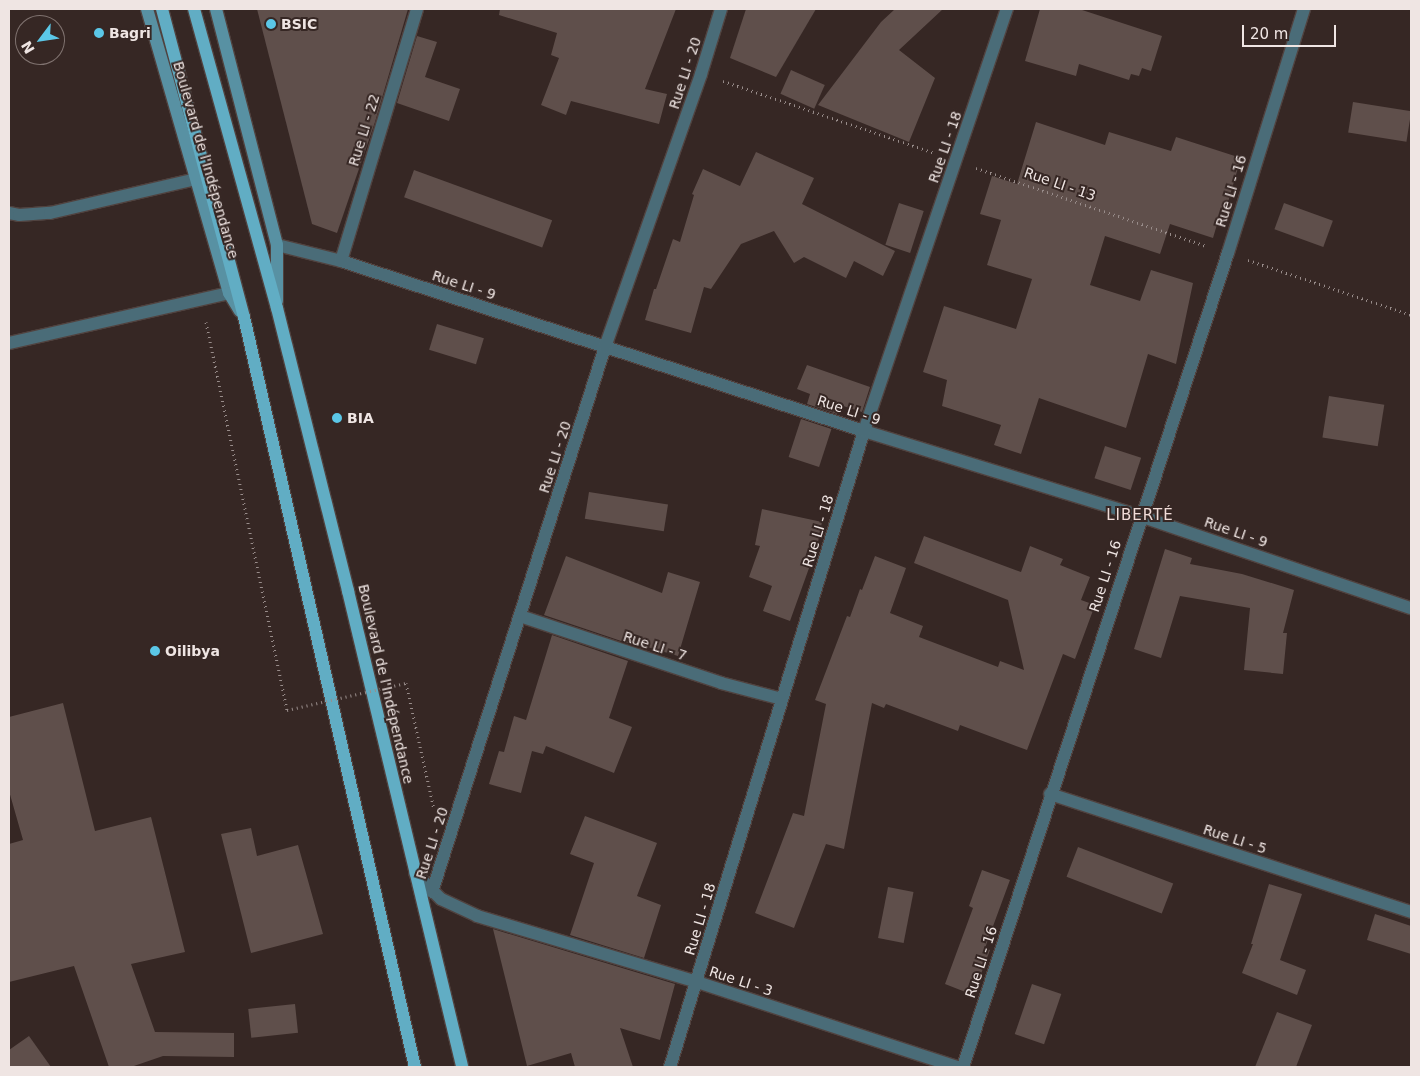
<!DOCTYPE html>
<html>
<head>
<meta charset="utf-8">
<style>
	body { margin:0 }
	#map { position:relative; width:1420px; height:1076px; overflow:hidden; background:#362724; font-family:"DejaVu Sans",sans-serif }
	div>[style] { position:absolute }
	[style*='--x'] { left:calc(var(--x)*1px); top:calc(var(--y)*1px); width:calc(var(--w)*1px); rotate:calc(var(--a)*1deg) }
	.building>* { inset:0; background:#5f4f4b; transform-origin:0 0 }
	.path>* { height:3px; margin-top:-1.5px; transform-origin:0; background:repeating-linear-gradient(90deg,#988c8a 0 1px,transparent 0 5px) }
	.roads { filter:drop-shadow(1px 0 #50423f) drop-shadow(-1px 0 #50423f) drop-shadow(0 1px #50423f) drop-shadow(0 -1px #50423f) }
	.lane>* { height:12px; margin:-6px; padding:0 6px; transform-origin:6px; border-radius:6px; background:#4a6c78 }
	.street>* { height:12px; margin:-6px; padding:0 6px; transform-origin:6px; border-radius:6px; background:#4a6c78 }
	.secondary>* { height:12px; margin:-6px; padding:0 6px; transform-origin:6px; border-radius:6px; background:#5891a3 }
	.primary>* { height:12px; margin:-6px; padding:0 6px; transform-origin:6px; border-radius:6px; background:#61adc4 }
	.path-bridge>* { height:3px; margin-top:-1.5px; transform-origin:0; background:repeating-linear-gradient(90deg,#988c8a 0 1px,transparent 0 5px) }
	.dots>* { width:14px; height:14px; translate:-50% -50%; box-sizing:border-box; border:2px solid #362724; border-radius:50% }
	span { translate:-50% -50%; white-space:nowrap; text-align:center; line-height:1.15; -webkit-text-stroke:4px #362724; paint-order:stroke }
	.poi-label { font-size:14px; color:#efe5e3; font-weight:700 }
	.left { translate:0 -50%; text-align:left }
	.street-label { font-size:14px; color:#efe5e3 }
	.neighbourhood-label { font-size:15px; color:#f0dcd8; letter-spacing:1px }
	.frame { position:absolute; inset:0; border:10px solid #efe5e3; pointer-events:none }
	.north { position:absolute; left:15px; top:15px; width:50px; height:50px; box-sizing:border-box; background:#362724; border:1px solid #807370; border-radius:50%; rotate:239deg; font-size:14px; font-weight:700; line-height:20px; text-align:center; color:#efe5e3 }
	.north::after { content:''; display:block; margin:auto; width:18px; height:22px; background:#5bc7e7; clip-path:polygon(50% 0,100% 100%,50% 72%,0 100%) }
	.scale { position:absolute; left:1242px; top:25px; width:94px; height:22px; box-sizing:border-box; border:2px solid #efe5e3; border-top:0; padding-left:6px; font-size:15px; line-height:18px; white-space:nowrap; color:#efe5e3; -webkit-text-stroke:4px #362724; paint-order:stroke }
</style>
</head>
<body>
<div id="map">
	<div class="building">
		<i style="clip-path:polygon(257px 9px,408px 9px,375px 122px,337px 233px,312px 224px)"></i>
		<i style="clip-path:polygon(500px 9px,676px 9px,645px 89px,667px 94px,659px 124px,571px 101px,566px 115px,541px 105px,559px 58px,551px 55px,557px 33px,499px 15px)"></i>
		<i style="clip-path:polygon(746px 9px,816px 9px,776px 77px,730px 58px)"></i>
		<i style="clip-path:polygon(895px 9px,943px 9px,899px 50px,935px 78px,909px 142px,818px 105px,881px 22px)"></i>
		<i style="clip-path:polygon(1040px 9px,1079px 9px,1162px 36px,1151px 71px,1142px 68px,1139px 76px,1131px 74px,1129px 80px,1079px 64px,1076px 76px,1025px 61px)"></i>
		<i style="clip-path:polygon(417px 36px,437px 42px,425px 77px,460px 89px,449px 121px,397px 103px)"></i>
		<i style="left:791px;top:70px;width:37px;height:26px;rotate:24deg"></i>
		<i style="left:1353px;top:102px;width:59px;height:31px;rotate:9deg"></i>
		<i style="clip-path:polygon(1036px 122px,1105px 145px,1109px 132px,1171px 151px,1176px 137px,1241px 158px,1228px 202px,1224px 201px,1213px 238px,1170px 224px,1160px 254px,1105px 236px,1090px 285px,1140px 301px,1151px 270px,1193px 283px,1176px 364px,1148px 354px,1126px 428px,1039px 398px,1021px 454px,994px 445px,1001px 425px,942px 406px,947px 380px,923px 372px,944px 306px,1016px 329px,1032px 279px,987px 265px,1001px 220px,980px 214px,992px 176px,1017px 184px)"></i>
		<i style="clip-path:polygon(756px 152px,814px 178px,802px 204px,895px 251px,883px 276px,854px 261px,846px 278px,804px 257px,794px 263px,774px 231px,741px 244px,711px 289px,704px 287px,691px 333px,645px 320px,654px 289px,656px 289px,673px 239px,680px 242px,694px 195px,692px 194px,703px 169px,740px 186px)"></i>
		<i style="left:414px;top:170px;width:147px;height:29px;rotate:20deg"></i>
		<i style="left:899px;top:203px;width:26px;height:44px;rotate:18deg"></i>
		<i style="left:1284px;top:203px;width:52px;height:28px;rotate:20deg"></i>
		<i style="left:437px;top:324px;width:49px;height:27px;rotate:17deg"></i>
		<i style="clip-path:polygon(807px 365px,870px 387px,862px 412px,840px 405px,837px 414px,807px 404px,810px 394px,797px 389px)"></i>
		<i style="left:1329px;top:396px;width:56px;height:42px;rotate:9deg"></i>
		<i style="left:801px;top:419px;width:32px;height:40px;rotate:18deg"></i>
		<i style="left:1105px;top:446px;width:38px;height:34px;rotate:18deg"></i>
		<i style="left:589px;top:492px;width:80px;height:27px;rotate:9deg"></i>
		<i style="clip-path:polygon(762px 509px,822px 522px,815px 557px,813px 557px,790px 621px,763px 611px,772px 586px,749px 577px,760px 546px,755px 545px)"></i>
		<i style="clip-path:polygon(924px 536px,1021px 572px,1030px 546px,1063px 559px,1060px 565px,1090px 577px,1081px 600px,1095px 605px,1075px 659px,1063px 654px,1027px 750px,960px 725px,958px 731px,886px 704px,884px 708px,872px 703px,844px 849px,826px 844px,794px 928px,755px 913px,793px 813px,804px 816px,826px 704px,815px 700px,847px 616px,850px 617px,860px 589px,862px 590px,875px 556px,906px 568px,890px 613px,923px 626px,919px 637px,998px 667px,1000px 661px,1024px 670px,1008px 600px,914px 563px)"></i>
		<i style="clip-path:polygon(1165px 549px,1192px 558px,1190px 564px,1242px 574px,1294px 590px,1283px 633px,1287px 633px,1283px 674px,1244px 670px,1250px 608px,1180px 596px,1161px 658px,1134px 649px)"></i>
		<i style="clip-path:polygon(566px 556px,662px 593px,668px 572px,700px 582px,678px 656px,634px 643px,633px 645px,544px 615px)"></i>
		<i style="clip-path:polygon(552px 635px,628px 661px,609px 718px,632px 727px,614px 773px,546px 746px,543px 754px,532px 751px,521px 793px,489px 784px,499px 751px,504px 752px,514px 716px,526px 720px)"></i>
		<i style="clip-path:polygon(63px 703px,95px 831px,151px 817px,185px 952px,131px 964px,155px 1032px,234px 1033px,234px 1057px,163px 1056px,131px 1067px,109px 1067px,74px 966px,9px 982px,9px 844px,23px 840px,9px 791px,9px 717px)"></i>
		<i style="clip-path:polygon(585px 816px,657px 843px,637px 896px,661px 905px,644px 958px,570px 935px,594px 863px,570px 854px)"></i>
		<i style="clip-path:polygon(251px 828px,257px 856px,298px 845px,323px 934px,251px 953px,221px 834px)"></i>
		<i style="left:1078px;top:847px;width:102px;height:32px;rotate:21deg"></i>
		<i style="clip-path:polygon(982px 870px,1010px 880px,985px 948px,990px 950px,973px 995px,945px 984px,973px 908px,969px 906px)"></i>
		<i style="clip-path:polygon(1269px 884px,1302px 894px,1280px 960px,1306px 970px,1297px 995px,1242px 973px,1253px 944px,1251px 944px)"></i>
		<i style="left:888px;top:887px;width:26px;height:52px;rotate:11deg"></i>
		<i style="clip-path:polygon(1375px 914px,1411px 926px,1411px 954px,1367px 940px)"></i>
		<i style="clip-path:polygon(493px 929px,675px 984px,660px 1040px,620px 1028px,633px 1067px,575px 1067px,571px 1053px,527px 1066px)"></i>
		<i style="left:1032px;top:984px;width:31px;height:53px;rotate:19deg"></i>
		<i style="left:295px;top:1004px;width:29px;height:47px;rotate:84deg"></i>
		<i style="clip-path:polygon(1277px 1012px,1312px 1025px,1296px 1067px,1255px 1067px)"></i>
		<i style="clip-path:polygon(29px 1036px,51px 1067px,9px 1067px,9px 1050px)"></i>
	</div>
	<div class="path">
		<i style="--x:723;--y:81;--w:224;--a:18.8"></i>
		<i style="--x:976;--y:168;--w:244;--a:18.7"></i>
		<i style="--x:1248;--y:260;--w:172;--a:18.6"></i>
		<i style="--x:206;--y:322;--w:396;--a:78.2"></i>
		<i style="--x:406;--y:683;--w:129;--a:77.5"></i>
	</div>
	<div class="roads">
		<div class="lane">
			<i style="--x:9;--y:213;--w:10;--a:11"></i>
			<i style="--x:19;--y:215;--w:31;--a:-4"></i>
			<i style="--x:50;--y:213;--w:150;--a:-13.1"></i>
		</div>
		<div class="street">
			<i style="--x:277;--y:245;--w:66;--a:14"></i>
			<i style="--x:341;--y:261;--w:550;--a:18.01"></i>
			<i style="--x:864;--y:431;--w:289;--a:17.1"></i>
			<i style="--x:1140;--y:516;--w:286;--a:18.8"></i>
			<i style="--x:341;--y:261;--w:263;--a:-73.2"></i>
			<i style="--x:9;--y:343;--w:226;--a:-12.8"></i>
			<i style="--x:520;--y:616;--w:212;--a:18.4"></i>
			<i style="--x:721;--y:683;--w:63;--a:14.7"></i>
			<i style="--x:1050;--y:794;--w:380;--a:18.1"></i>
			<i style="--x:415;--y:873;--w:37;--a:45"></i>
			<i style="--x:441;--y:899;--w:40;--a:25"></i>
			<i style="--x:477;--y:916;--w:230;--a:16.7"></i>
			<i style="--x:697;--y:982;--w:274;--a:18.1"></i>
			<i style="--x:432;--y:892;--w:572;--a:-72.39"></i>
			<i style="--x:605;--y:347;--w:289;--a:-70.6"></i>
			<i style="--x:701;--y:74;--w:68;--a:-72.9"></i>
			<i style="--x:670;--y:1067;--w:665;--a:-73.04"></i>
			<i style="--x:864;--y:431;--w:446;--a:-71.3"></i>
			<i style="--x:963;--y:1067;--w:856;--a:-71.97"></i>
			<i style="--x:1228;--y:253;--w:256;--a:-72.7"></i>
		</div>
		<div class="secondary">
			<i style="--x:147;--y:9;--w:296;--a:73.9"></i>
			<i style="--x:229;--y:293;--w:21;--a:59"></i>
			<i style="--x:216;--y:9;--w:244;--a:75.5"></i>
			<i style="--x:277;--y:245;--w:56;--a:90"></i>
		</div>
		<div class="primary">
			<i style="--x:162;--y:9;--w:319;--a:75.1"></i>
			<i style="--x:244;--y:317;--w:769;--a:77.16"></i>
			<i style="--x:194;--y:9;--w:310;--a:74.5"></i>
			<i style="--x:277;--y:308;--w:292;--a:75.9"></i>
			<i style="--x:348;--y:591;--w:489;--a:76.5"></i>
		</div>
	</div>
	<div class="path-bridge">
		<i style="--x:287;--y:710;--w:122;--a:-12.8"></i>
	</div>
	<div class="dots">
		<i style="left:271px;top:24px;background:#5bc7e7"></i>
		<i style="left:99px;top:33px;background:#5bc7e7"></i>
		<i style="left:337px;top:418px;background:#5bc7e7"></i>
		<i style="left:155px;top:651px;background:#5bc7e7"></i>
	</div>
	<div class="poi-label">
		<span class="left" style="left:281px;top:24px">BSIC</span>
		<span class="left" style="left:109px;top:33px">Bagri</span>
		<span class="left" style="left:347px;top:418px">BIA</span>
		<span class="left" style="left:165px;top:651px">Oilibya</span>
	</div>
	<div class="street-label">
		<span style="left:685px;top:73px;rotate:-72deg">Rue LI - 20</span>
		<span style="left:364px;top:130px;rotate:-73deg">Rue LI - 22</span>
		<span style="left:945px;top:147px;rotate:-71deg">Rue LI - 18</span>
		<span style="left:206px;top:160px;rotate:74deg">Boulevard de l'Indépendance</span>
		<span style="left:1060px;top:184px;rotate:19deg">Rue LI - 13</span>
		<span style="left:1231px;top:191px;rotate:-73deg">Rue LI - 16</span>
		<span style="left:464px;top:285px;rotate:18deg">Rue LI - 9</span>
		<span style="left:849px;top:410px;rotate:18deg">Rue LI - 9</span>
		<span style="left:555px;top:457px;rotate:-72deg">Rue LI - 20</span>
		<span style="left:818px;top:531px;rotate:-73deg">Rue LI - 18</span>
		<span style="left:1236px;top:532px;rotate:19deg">Rue LI - 9</span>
		<span style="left:1105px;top:576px;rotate:-72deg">Rue LI - 16</span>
		<span style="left:655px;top:646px;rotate:18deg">Rue LI - 7</span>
		<span style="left:386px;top:684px;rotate:77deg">Boulevard de l'Indépendance</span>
		<span style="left:1235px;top:839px;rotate:18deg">Rue LI - 5</span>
		<span style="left:432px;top:843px;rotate:-72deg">Rue LI - 20</span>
		<span style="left:700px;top:919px;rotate:-73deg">Rue LI - 18</span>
		<span style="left:981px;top:962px;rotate:-72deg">Rue LI - 16</span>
		<span style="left:741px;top:981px;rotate:18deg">Rue LI - 3</span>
	</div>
	<div class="neighbourhood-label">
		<span style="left:1140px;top:516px">LIBERTÉ</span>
	</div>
	<div class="frame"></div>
	<div class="north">N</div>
	<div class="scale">20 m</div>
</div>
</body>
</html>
